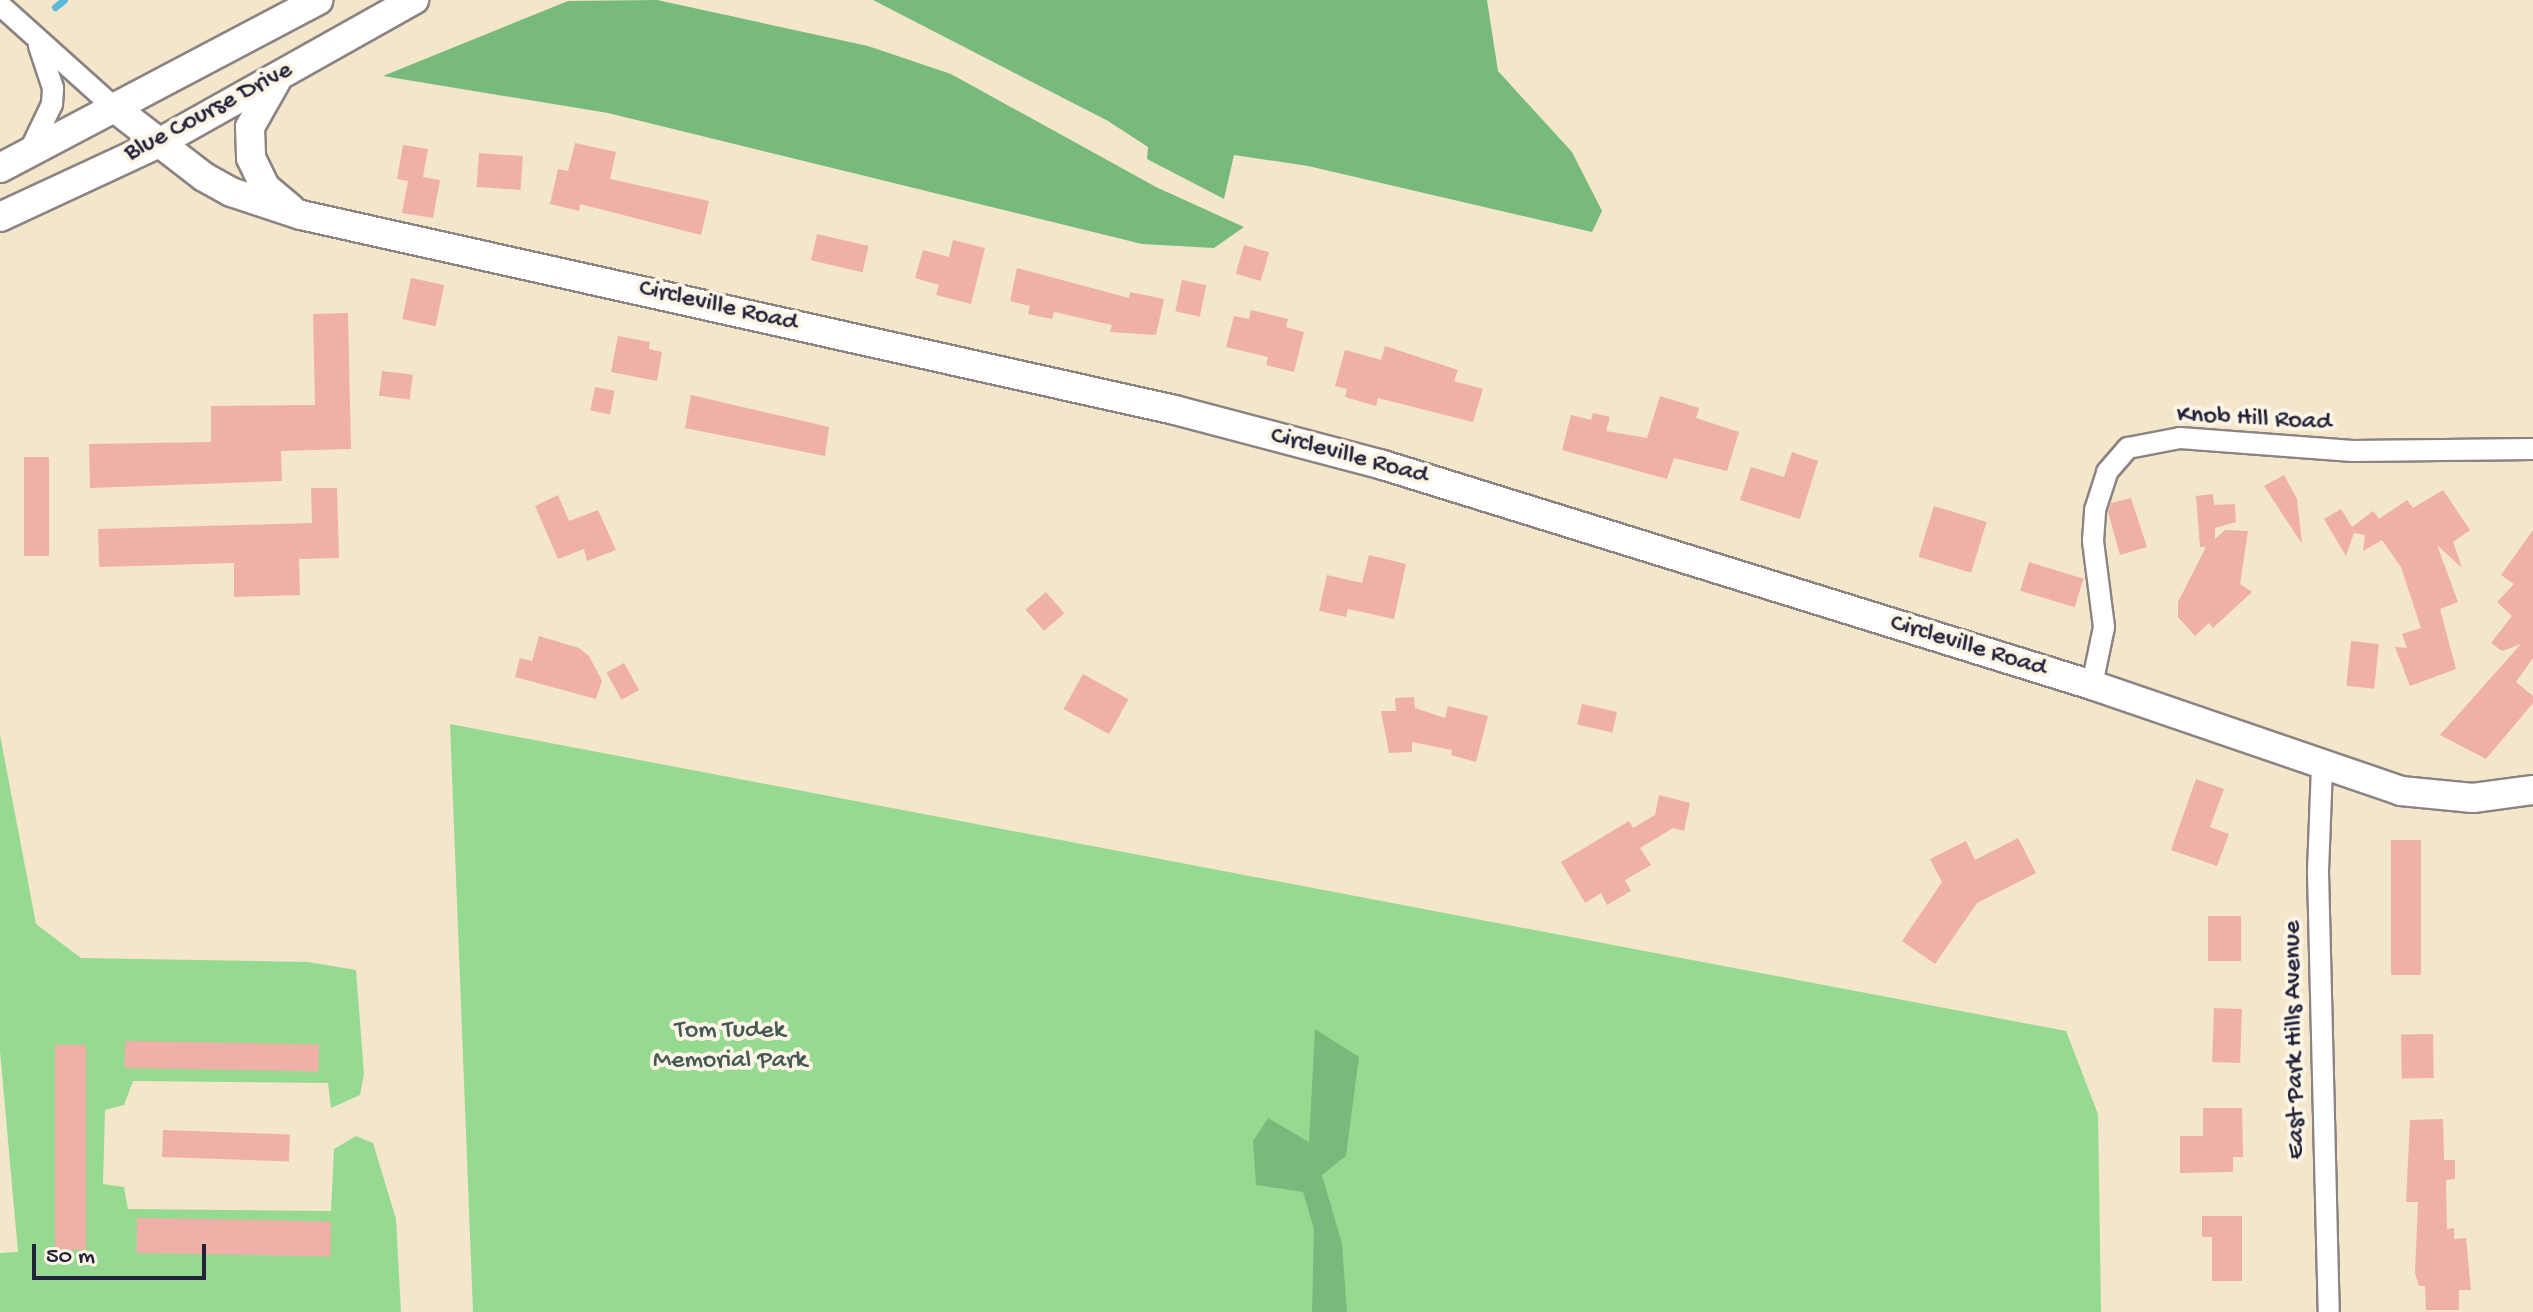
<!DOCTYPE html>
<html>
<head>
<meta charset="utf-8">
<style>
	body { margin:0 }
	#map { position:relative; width:2533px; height:1312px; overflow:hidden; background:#f4e6cb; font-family:"Gochi Hand",sans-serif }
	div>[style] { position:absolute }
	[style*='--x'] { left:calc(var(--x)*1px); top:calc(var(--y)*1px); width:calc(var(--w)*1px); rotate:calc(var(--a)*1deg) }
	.green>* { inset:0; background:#96da92 }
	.forest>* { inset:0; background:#78ba7c }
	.stream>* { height:7px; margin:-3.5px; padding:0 3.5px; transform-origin:3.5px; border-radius:3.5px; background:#5ab9d8 }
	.building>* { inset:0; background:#efb0a7; transform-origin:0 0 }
	.roads { filter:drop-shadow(2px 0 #8b8483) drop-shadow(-2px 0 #8b8483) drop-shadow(0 2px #8b8483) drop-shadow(0 -2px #8b8483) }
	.street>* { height:20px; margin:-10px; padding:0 10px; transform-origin:10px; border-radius:10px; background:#fff }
	.secondary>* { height:28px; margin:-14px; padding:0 14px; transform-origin:14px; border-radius:14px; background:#fff }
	span { translate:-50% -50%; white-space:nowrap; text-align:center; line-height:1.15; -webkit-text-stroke:8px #fcf5e5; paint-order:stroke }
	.street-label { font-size:26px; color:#22223b }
	.park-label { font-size:26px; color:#455955 }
	.scale { position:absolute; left:32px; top:1244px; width:174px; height:36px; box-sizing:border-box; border:4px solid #22223b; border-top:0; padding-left:10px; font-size:24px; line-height:28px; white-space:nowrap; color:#22223b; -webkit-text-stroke:6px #fcf5e5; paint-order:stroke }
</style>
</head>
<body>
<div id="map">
	<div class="green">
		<i style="clip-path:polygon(450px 724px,2066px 1031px,2098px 1114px,2101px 1312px,473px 1312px)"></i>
		<i style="clip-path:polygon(0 735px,36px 924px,81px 958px,308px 962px,356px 970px,364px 1074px,360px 1095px,331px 1108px,328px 1083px,133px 1081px,124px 1105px,105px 1110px,103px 1184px,124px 1187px,128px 1209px,331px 1211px,334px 1149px,356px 1136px,373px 1143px,396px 1219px,401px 1312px,0 1312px,0 1253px,18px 1252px,0 1051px)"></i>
	</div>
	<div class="forest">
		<i style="clip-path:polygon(657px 0,868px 46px,951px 74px,1156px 187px,1244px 227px,1214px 248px,1142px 244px,608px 113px,383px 76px,568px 1px)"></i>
		<i style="clip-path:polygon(873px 0,1487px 0,1498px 71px,1572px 152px,1602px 211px,1592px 232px,1308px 166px,1234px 155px,1224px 199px,1147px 159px,1148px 147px,1108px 121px)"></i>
		<i style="clip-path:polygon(1315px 1029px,1359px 1057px,1346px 1156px,1322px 1175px,1342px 1244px,1347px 1312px,1312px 1312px,1314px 1229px,1303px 1192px,1256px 1185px,1253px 1141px,1268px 1118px,1309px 1142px)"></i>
	</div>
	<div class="stream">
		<i style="--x:55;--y:7;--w:11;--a:-38"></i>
	</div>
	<div class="building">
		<i style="clip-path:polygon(575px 143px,616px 152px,610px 179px,709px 201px,701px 235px,580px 204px,579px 211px,550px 204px,558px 169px,568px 171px)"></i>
		<i style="clip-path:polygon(403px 145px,428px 149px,423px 177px,440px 180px,433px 218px,402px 213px,408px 181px,397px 179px)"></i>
		<i style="left:479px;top:153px;width:44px;height:34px;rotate:4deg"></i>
		<i style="left:817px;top:234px;width:53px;height:27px;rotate:13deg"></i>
		<i style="clip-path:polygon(953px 240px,985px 248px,971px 304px,936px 295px,939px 285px,915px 278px,923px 250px,949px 257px)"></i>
		<i style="left:1244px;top:245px;width:26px;height:30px;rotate:16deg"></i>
		<i style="clip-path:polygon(1017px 268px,1129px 298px,1130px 292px,1164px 299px,1156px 335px,1110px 332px,1112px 325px,1054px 312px,1052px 319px,1028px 314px,1030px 306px,1010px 301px)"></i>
		<i style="left:411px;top:278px;width:34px;height:42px;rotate:12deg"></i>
		<i style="left:1182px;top:280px;width:25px;height:32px;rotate:12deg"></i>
		<i style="clip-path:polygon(1251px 310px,1288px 319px,1286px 327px,1304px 332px,1294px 372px,1266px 365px,1268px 357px,1226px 347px,1234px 316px,1249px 319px)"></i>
		<i style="clip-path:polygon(348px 313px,351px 449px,281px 451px,282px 481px,90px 488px,89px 444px,211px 442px,211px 406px,315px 405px,313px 314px)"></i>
		<i style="clip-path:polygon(618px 336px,650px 342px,649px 349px,662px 352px,657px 381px,611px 372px)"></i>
		<i style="clip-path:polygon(1385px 346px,1458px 370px,1454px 381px,1483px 389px,1473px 422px,1378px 398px,1376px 406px,1345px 397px,1347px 389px,1335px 386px,1345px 350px,1381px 360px)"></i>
		<i style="left:382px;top:371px;width:31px;height:25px;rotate:7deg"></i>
		<i style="left:595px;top:387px;width:20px;height:24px;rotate:11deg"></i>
		<i style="clip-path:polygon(691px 395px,829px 427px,825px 456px,685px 428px)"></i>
		<i style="clip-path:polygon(1660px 396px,1699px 408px,1696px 418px,1739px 432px,1727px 471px,1674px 458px,1667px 479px,1562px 450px,1571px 415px,1591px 420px,1593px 413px,1610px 417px,1606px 431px,1647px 438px)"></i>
		<i style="clip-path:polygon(1792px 452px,1818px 461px,1800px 519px,1740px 500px,1751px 467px,1784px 477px)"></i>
		<i style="left:24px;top:457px;width:25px;height:99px"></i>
		<i style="clip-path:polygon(2284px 475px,2297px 499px,2302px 544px,2264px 486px)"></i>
		<i style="clip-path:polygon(311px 488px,337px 488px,339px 558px,299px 559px,300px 595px,234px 597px,234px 563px,99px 567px,98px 529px,312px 523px)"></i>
		<i style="clip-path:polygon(2443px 490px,2470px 530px,2453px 542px,2462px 568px,2437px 545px,2458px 602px,2440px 609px,2456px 669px,2410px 686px,2395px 647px,2407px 648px,2402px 634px,2421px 628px,2401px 567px,2382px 540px,2363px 551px,2365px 535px,2354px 533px,2346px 556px,2324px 519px,2341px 509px,2352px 527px,2373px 511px,2379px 519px,2407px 500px,2413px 508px)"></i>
		<i style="clip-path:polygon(2213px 494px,2214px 505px,2235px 504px,2236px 522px,2215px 528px,2215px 539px,2225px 530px,2248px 531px,2240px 584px,2252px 592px,2213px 628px,2209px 623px,2195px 636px,2178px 617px,2178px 602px,2206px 547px,2200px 547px,2196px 496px)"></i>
		<i style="clip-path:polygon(558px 495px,569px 521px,598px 510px,616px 550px,587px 561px,584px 549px,558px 559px,535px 506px)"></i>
		<i style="clip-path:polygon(2131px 498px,2147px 547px,2120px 555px,2108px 512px,2111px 503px)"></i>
		<i style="left:1934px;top:506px;width:55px;height:53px;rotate:17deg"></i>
		<i style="clip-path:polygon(2533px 530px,2533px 658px,2516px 682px,2533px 696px,2533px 703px,2486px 759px,2440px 735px,2521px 644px,2502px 651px,2491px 643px,2512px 616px,2497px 602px,2514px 584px,2501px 575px)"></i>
		<i style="clip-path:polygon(1369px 555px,1406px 564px,1394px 619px,1348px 609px,1346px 617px,1319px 611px,1327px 575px,1362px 583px)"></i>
		<i style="left:2029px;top:562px;width:57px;height:30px;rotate:17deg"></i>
		<i style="left:1046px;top:592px;width:28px;height:27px;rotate:49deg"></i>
		<i style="clip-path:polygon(539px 636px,579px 648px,589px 656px,602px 681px,596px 699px,515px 677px,520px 658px,532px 661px)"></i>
		<i style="left:2351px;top:641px;width:28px;height:45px;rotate:6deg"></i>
		<i style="left:624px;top:663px;width:31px;height:20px;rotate:61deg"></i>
		<i style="left:1083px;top:674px;width:52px;height:40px;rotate:29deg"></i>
		<i style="clip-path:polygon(1414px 697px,1415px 708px,1445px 718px,1448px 706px,1488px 716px,1476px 762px,1451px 755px,1452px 750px,1412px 742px,1412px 752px,1389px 753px,1381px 711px,1396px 711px,1395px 698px)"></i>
		<i style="left:1582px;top:704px;width:36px;height:21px;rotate:13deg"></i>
		<i style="clip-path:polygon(2196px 779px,2224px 789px,2210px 827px,2229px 834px,2217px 866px,2171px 850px)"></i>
		<i style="clip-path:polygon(1659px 795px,1690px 803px,1684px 831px,1673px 828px,1640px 848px,1651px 865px,1625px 880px,1631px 891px,1607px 905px,1601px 893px,1585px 903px,1561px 862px,1629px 821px,1633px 828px,1655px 815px)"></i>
		<i style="clip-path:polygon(2018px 838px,2036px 873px,1977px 903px,1935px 964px,1902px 941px,1942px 882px,1930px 859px,1966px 841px,1975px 860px)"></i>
		<i style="left:2421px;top:840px;width:135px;height:30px;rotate:90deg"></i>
		<i style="left:2208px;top:916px;width:33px;height:45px"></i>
		<i style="left:2214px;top:1008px;width:28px;height:54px;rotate:2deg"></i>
		<i style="left:2433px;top:1034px;width:44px;height:32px;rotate:89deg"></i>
		<i style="left:125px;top:1041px;width:194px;height:27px;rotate:1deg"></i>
		<i style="left:55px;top:1045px;width:31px;height:205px"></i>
		<i style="clip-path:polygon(2203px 1108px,2242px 1108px,2243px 1157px,2233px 1157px,2233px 1172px,2180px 1173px,2180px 1136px,2203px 1136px)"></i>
		<i style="clip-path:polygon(2443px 1119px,2444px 1160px,2455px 1160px,2455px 1179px,2446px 1180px,2447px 1229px,2454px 1228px,2454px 1239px,2466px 1238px,2471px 1290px,2459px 1290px,2459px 1310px,2426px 1310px,2425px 1286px,2419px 1286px,2415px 1273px,2418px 1202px,2406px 1202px,2410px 1120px)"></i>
		<i style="left:163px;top:1130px;width:127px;height:27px;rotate:2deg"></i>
		<i style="clip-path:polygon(2202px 1216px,2242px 1216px,2242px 1281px,2212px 1281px,2212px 1237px,2202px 1237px)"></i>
		<i style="left:137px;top:1218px;width:194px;height:35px;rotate:1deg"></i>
	</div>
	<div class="roads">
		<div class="street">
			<i style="--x:0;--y:5;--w:156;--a:41.9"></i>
			<i style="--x:30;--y:150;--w:51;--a:-64.4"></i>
			<i style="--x:52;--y:104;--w:16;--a:-86"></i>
			<i style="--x:53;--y:88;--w:44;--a:-108.4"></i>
			<i style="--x:2092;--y:685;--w:59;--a:-78.3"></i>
			<i style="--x:2104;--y:627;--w:87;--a:-97.3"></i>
			<i style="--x:2093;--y:541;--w:31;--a:-86"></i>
			<i style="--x:2095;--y:510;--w:40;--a:-72"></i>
			<i style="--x:2107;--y:472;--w:32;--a:-49"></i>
			<i style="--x:2128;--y:448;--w:53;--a:-10.9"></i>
			<i style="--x:2180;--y:438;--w:173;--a:4.3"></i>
			<i style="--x:2353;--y:451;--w:180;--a:-0.6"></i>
			<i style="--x:2322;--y:767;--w:105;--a:92.2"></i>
			<i style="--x:2318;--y:872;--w:440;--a:88.6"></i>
		</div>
		<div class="secondary">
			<i style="--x:276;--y:81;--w:53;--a:119.5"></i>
			<i style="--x:250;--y:127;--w:31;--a:88"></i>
			<i style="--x:251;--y:158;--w:32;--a:64"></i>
			<i style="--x:265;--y:187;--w:33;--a:40"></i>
			<i style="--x:116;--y:109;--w:111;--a:37.7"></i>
			<i style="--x:204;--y:177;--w:31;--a:29"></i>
			<i style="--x:231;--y:192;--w:74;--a:18.2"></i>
			<i style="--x:301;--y:215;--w:895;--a:12.58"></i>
			<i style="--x:1175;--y:410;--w:215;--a:14.8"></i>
			<i style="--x:1383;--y:465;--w:742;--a:17.24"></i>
			<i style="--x:2092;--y:685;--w:327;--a:18.9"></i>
			<i style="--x:2401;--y:791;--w:72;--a:5.6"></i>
			<i style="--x:2473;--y:798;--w:61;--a:-7.6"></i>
			<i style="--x:0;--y:168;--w:360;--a:-27.8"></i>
			<i style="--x:0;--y:217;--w:173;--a:-24.9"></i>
			<i style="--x:157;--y:144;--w:295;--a:-29.3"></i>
		</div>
	</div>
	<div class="street-label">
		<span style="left:209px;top:113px;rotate:-28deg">Blue Course Drive</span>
		<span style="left:718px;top:307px;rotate:13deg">Circleville Road</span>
		<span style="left:2254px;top:420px;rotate:3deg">Knob Hill Road</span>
		<span style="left:1349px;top:457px;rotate:15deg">Circleville Road</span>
		<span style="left:1968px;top:647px;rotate:17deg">Circleville Road</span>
		<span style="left:2296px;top:1040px;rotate:-91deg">East Park Hills Avenue</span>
	</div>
	<div class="park-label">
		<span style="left:730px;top:1047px">Tom Tudek<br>Memorial Park</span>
	</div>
	<div class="scale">50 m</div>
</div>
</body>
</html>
